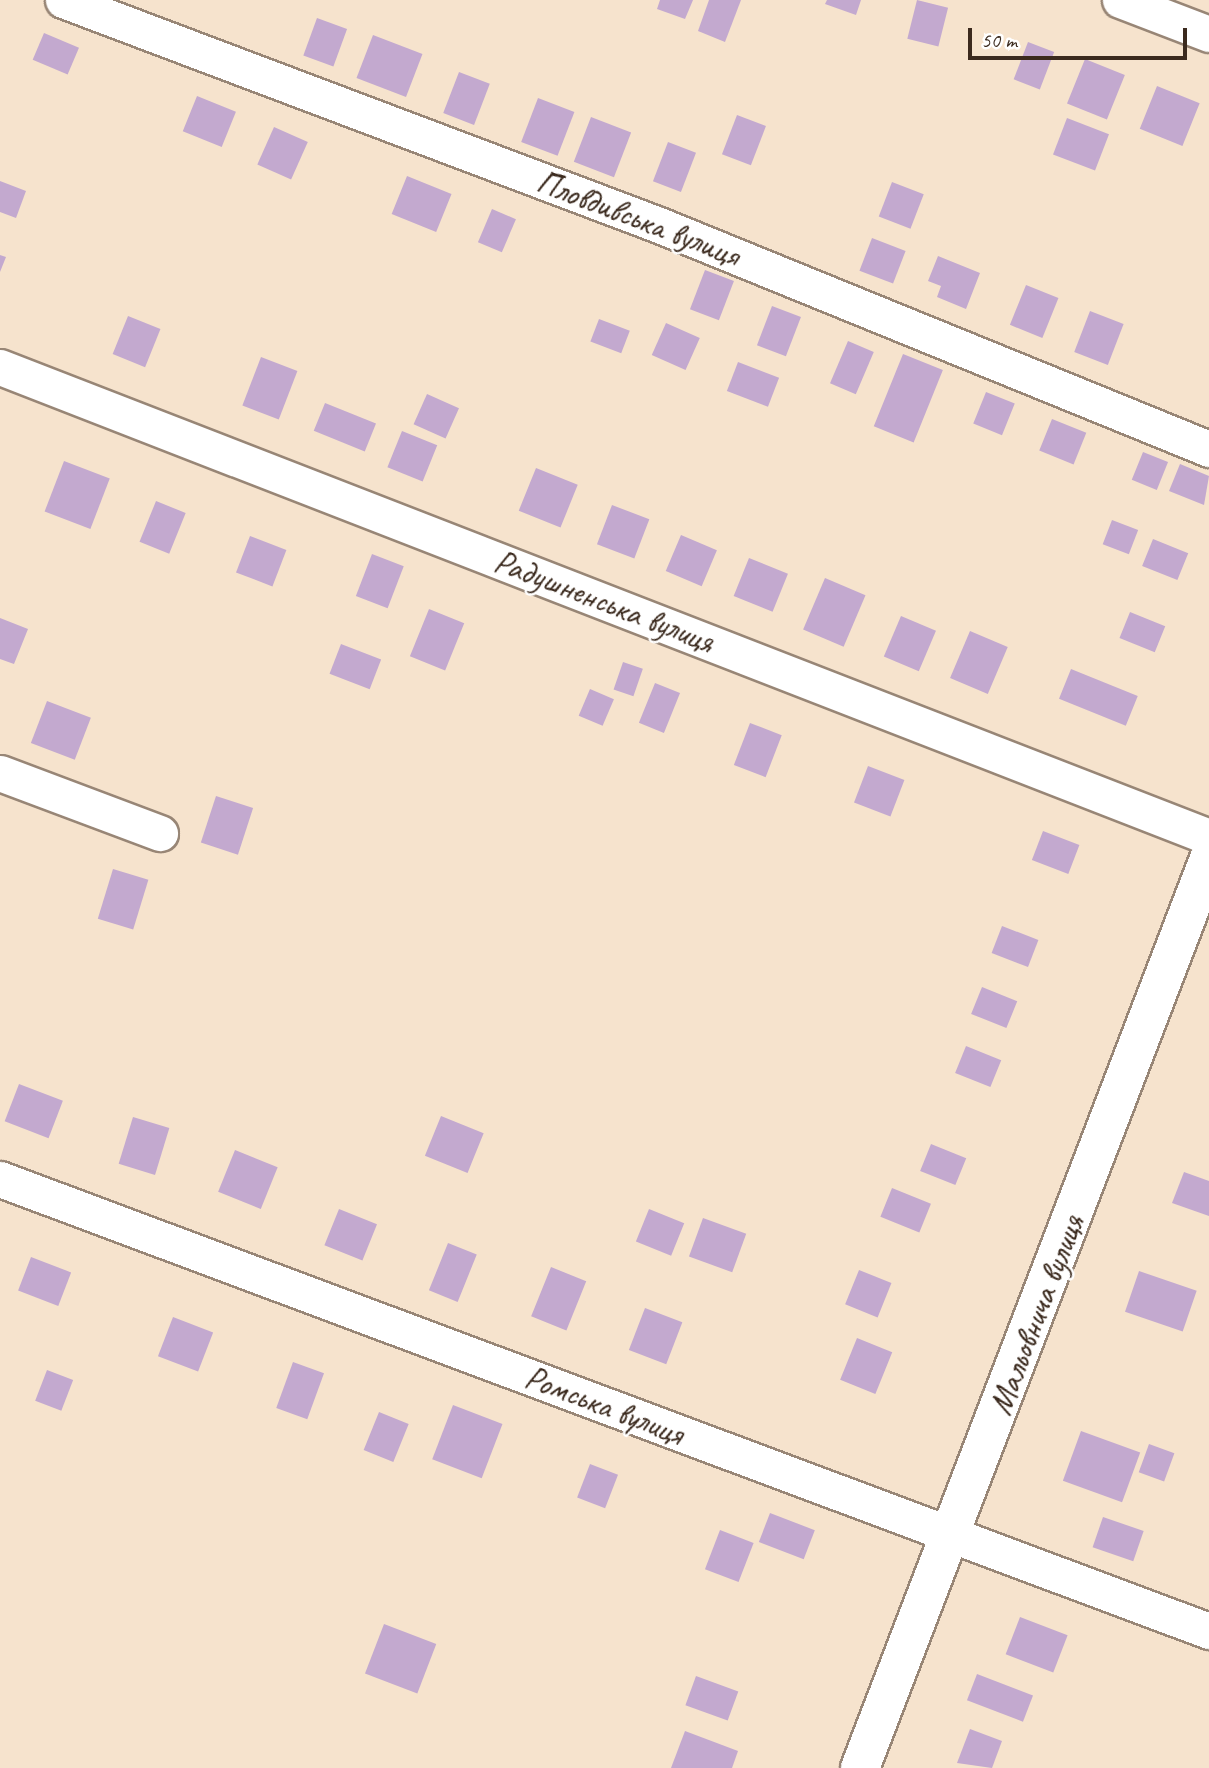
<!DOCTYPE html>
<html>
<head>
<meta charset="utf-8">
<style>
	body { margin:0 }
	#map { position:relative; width:1209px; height:1768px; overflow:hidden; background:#f6e3cd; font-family:Caveat,sans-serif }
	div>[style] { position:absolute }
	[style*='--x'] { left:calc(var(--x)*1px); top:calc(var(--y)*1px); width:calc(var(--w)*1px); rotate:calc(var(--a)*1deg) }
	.building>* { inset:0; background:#c3a9cf; transform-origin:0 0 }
	.roads { filter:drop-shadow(2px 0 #988676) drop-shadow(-2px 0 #988676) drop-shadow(0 2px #988676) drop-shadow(0 -2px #988676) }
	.minor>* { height:35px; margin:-17.5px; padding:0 17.5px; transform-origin:17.5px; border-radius:17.5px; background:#fff }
	.tertiary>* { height:38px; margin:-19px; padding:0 19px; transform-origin:19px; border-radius:19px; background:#fff }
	span { translate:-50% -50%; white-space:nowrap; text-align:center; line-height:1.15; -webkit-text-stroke:5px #fff; paint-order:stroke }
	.street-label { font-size:33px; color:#3b2a1e }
	.scale { position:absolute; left:968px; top:28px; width:219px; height:32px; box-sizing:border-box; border:4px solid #3b2a1e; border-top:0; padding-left:9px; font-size:21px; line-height:24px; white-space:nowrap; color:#3b2a1e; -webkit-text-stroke:5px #fff; paint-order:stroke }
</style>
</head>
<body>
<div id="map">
	<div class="building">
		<i style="clip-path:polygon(660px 0,693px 0,685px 19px,657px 9px)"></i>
		<i style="clip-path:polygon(709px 0,741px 0,725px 42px,698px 31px)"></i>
		<i style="clip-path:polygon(827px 0,861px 0,856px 15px,825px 4px)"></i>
		<i style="left:917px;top:0;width:32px;height:40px;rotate:14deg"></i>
		<i style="left:317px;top:18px;width:32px;height:40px;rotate:20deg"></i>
		<i style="left:44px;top:33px;width:38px;height:29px;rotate:23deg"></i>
		<i style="left:373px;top:35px;width:53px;height:46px;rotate:21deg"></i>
		<i style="left:1028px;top:42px;width:28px;height:40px;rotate:21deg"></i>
		<i style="left:1085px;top:59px;width:43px;height:48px;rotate:22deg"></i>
		<i style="left:459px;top:72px;width:33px;height:44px;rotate:21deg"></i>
		<i style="left:1157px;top:86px;width:46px;height:46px;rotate:22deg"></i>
		<i style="left:197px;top:96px;width:42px;height:38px;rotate:22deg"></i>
		<i style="left:538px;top:98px;width:39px;height:47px;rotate:21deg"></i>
		<i style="left:737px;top:115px;width:31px;height:42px;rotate:21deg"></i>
		<i style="left:591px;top:117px;width:43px;height:48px;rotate:21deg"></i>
		<i style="left:1067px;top:118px;width:45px;height:39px;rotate:21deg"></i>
		<i style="left:274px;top:127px;width:37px;height:41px;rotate:24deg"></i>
		<i style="left:668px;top:142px;width:30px;height:42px;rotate:21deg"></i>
		<i style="left:407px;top:176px;width:48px;height:41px;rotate:22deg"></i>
		<i style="clip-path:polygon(0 181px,26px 191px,16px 218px,0 212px)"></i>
		<i style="left:892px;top:182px;width:34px;height:37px;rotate:21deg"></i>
		<i style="left:492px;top:209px;width:26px;height:36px;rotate:23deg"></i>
		<i style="left:872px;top:238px;width:36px;height:35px;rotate:21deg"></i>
		<i style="clip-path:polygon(0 255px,6px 257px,0 272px)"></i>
		<i style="clip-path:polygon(938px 256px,980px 273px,966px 309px,937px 297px,941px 286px,928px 281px)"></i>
		<i style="left:705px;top:270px;width:31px;height:42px;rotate:21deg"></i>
		<i style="left:1026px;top:285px;width:35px;height:43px;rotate:22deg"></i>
		<i style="left:772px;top:306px;width:31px;height:42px;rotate:21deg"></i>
		<i style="left:1090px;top:311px;width:36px;height:44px;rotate:21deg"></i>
		<i style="left:128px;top:316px;width:35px;height:41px;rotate:22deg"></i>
		<i style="left:599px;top:319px;width:33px;height:24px;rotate:21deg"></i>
		<i style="left:666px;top:323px;width:37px;height:35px;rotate:24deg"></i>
		<i style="left:848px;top:341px;width:28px;height:46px;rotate:23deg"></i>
		<i style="left:903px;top:354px;width:43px;height:78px;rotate:22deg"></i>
		<i style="left:261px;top:357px;width:39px;height:52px;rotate:21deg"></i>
		<i style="left:738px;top:362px;width:44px;height:31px;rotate:21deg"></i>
		<i style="left:986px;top:392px;width:31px;height:34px;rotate:22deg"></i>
		<i style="left:427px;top:394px;width:35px;height:33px;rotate:24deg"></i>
		<i style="left:325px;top:403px;width:55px;height:30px;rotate:22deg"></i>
		<i style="left:1052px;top:419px;width:37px;height:34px;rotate:22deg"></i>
		<i style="left:402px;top:431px;width:38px;height:39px;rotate:22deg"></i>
		<i style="left:1143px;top:452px;width:27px;height:30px;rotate:22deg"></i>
		<i style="left:64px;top:461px;width:49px;height:54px;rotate:21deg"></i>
		<i style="clip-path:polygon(1180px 464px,1209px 476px,1204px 505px,1169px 491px)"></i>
		<i style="left:536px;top:468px;width:45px;height:46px;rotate:22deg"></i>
		<i style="left:156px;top:501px;width:32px;height:44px;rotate:22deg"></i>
		<i style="left:612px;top:505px;width:40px;height:42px;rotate:21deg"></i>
		<i style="left:1112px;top:520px;width:28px;height:26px;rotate:21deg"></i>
		<i style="left:681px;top:535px;width:39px;height:39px;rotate:23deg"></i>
		<i style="left:250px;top:536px;width:39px;height:39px;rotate:21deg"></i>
		<i style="left:1153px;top:539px;width:38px;height:29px;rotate:22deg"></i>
		<i style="left:372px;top:554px;width:34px;height:45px;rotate:21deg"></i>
		<i style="left:749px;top:558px;width:42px;height:41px;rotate:22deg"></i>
		<i style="left:825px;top:578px;width:44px;height:56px;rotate:23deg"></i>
		<i style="left:429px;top:609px;width:38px;height:51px;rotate:22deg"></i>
		<i style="left:1130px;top:612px;width:38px;height:28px;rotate:22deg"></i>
		<i style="left:901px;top:616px;width:38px;height:44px;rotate:23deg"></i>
		<i style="clip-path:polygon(0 618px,28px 629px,14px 664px,0 659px)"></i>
		<i style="left:970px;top:631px;width:41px;height:51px;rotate:23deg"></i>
		<i style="left:341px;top:644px;width:43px;height:32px;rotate:21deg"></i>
		<i style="left:623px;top:662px;width:21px;height:29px;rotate:19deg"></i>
		<i style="left:1071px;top:669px;width:72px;height:32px;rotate:22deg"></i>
		<i style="left:655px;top:683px;width:27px;height:43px;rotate:22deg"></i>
		<i style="left:590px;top:689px;width:26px;height:29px;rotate:23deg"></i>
		<i style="left:47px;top:701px;width:47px;height:45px;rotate:21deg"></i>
		<i style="left:750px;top:723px;width:34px;height:45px;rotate:21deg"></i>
		<i style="left:868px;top:766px;width:39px;height:39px;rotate:21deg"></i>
		<i style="left:216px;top:796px;width:39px;height:49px;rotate:18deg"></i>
		<i style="left:1043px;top:831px;width:39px;height:31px;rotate:21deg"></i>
		<i style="left:113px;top:869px;width:37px;height:52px;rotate:17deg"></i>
		<i style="left:1002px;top:926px;width:39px;height:29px;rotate:21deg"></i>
		<i style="left:982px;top:987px;width:38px;height:29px;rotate:22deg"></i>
		<i style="left:966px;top:1046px;width:38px;height:29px;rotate:22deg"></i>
		<i style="left:19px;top:1084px;width:47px;height:40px;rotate:21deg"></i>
		<i style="left:441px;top:1116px;width:46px;height:43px;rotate:22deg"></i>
		<i style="left:133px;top:1117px;width:38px;height:49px;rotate:17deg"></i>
		<i style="left:931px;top:1144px;width:38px;height:29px;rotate:22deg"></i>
		<i style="left:235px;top:1150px;width:46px;height:45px;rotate:22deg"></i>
		<i style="clip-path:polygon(1184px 1172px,1209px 1181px,1209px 1216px,1172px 1203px)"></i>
		<i style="left:892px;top:1188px;width:42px;height:31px;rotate:22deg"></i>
		<i style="left:339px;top:1209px;width:41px;height:39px;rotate:22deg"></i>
		<i style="left:649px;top:1209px;width:38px;height:35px;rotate:22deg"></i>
		<i style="left:703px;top:1218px;width:46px;height:41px;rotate:20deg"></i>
		<i style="left:448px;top:1243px;width:31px;height:51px;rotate:22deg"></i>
		<i style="left:31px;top:1257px;width:43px;height:36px;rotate:21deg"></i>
		<i style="left:551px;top:1267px;width:38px;height:53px;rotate:22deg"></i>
		<i style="left:859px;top:1270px;width:35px;height:37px;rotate:22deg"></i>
		<i style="left:1139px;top:1271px;width:61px;height:43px;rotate:19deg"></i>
		<i style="left:645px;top:1308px;width:40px;height:45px;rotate:21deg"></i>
		<i style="left:173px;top:1317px;width:43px;height:42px;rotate:21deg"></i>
		<i style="left:857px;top:1338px;width:38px;height:45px;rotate:22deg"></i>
		<i style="left:293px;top:1362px;width:33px;height:49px;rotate:20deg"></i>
		<i style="left:47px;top:1370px;width:28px;height:33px;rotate:21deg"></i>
		<i style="left:453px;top:1405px;width:53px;height:58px;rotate:21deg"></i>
		<i style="left:379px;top:1412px;width:32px;height:41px;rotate:22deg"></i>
		<i style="left:1081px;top:1431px;width:63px;height:53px;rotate:20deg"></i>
		<i style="left:1149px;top:1444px;width:27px;height:30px;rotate:20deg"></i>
		<i style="left:590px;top:1464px;width:30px;height:36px;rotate:21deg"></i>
		<i style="left:770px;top:1513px;width:48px;height:31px;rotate:21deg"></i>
		<i style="left:1103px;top:1517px;width:43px;height:32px;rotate:19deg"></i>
		<i style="left:720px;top:1530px;width:36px;height:42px;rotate:21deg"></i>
		<i style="left:1020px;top:1617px;width:51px;height:40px;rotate:21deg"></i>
		<i style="left:384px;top:1624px;width:56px;height:53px;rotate:21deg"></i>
		<i style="left:977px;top:1674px;width:60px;height:28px;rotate:21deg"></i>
		<i style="left:696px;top:1676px;width:45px;height:31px;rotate:20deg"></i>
		<i style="clip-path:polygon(970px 1729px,1002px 1741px,992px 1768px,957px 1763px)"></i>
		<i style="clip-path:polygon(685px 1731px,738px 1751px,732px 1768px,671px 1768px)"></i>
	</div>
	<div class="roads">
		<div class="minor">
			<i style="--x:63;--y:0;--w:637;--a:20.68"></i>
			<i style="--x:659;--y:225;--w:594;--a:22.16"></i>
			<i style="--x:1120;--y:0;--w:95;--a:20.9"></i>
			<i style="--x:0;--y:367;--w:1297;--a:21.24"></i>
			<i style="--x:0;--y:773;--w:171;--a:20.6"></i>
			<i style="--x:0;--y:1179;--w:1291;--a:20.5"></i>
		</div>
		<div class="tertiary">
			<i style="--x:860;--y:1768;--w:974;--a:-69"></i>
		</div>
	</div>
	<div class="street-label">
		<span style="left:638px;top:219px;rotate:21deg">Пловдивська вулиця</span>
		<span style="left:604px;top:602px;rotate:21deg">Радушненська вулиця</span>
		<span style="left:1037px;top:1315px;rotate:-69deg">Мальовнича вулиця</span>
		<span style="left:604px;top:1406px;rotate:21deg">Ромська вулиця</span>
	</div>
	<div class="scale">50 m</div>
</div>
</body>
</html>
